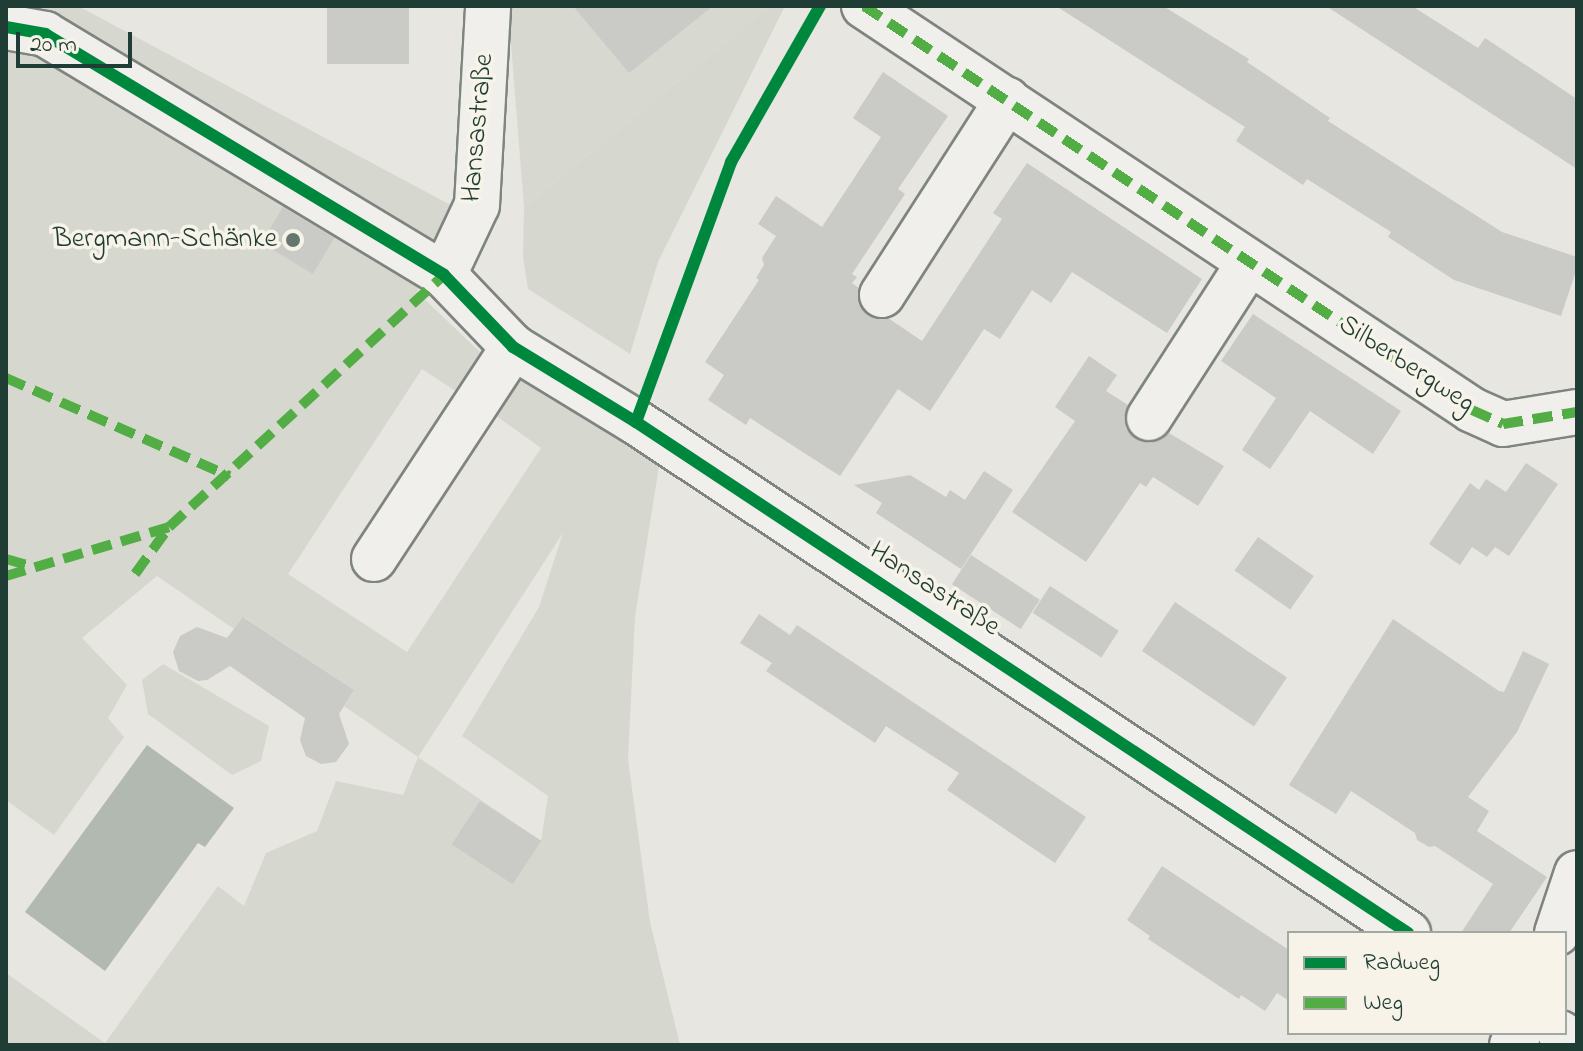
<!DOCTYPE html>
<html>
<head>
<meta charset="utf-8">
<style>
	body { margin:0 }
	#map { position:relative; width:1583px; height:1051px; overflow:hidden; background:#e7e6e0; font-family:"Indie Flower",sans-serif }
	div>[style] { position:absolute }
	[style*='--x'] { left:calc(var(--x)*1px); top:calc(var(--y)*1px); width:calc(var(--w)*1px); rotate:calc(var(--a)*1deg) }
	.built>* { inset:0; background:#d7d9d0 }
	.green>* { inset:0; background:#d6d8cf }
	.water>* { inset:0; background:#b2b9b0 }
	.building>* { inset:0; background:#cacbc6; transform-origin:0 0 }
	.roads { filter:drop-shadow(2px 0 #7e847f) drop-shadow(-2px 0 #7e847f) drop-shadow(0 2px #7e847f) drop-shadow(0 -2px #7e847f) }
	.minor>* { height:44px; margin:-22px; padding:0 22px; transform-origin:22px; border-radius:22px; background:#f0efeb }
	.quiet>* { height:10px; margin-top:-5px; transform-origin:0; background:repeating-linear-gradient(90deg,#52ad45 0 20px,transparent 0 30px) }
	.cycleway>* { height:12px; margin:-6px; padding:0 6px; transform-origin:6px; border-radius:6px; background:#00873e }
	.dots>* { width:22px; height:22px; translate:-50% -50%; box-sizing:border-box; border:4px solid #f7f3e8; border-radius:50% }
	span { translate:-50% -50%; white-space:nowrap; text-align:center; line-height:1.15; -webkit-text-stroke:7px #f7f3e8; paint-order:stroke }
	.street-label { font-size:28px; color:#1f3d34 }
	.poi-label { font-size:28px; color:#1f3d34 }
	.right { translate:-100% -50%; text-align:right }
	.frame { position:absolute; inset:0; border:8px solid #1f3d34; pointer-events:none }
	.legend { position:absolute; left:1287px; top:931px; width:280px; height:104px; box-sizing:border-box; background:#f7f3e8; border:2px solid #a1aaa0; margin:0; padding:10px 14px; list-style:none; font-size:24px; color:#1f3d34 }
	.legend li { display:flex; align-items:center; gap:16px; height:40px }
	.legend b { width:40px; border:2px solid #a1aaa0 }
	.scale { position:absolute; left:16px; top:32px; width:116px; height:36px; box-sizing:border-box; border:4px solid #1f3d34; border-top:0; padding-left:10px; font-size:24px; line-height:28px; white-space:nowrap; color:#1f3d34; -webkit-text-stroke:6px #f7f3e8; paint-order:stroke }
</style>
</head>
<body>
<div id="map">
	<div class="built">
		<i style="clip-path:polygon(508px 6px,770px 6px,524px 207px)"></i>
	</div>
	<div class="green">
		<i style="clip-path:polygon(evenodd,6px 6px,78px 6px,460px 210px,417px 292px,484px 356px,457px 392px,422px 369px,288px 574px,407px 652px,541px 448px,495px 415px,526px 368px,660px 460px,635px 617px,628px 759px,650px 922px,680px 1045px,6px 1045px,6px 973px,105px 1043px,218px 886px,244px 906px,266px 853px,317px 831px,336px 781px,403px 795px,418px 757px,344px 706px,354px 690px,244px 617px,234px 629px,157px 576px,82px 638px,127px 685px,108px 718px,124px 737px,54px 835px,6px 800px,6px 6px,563px 533px,539px 607px,462px 736px,548px 796px,541px 841px,418px 757px,563px 533px)"></i>
		<i style="clip-path:polygon(770px 6px,785px 6px,658px 262px,630px 354px,528px 289px,523px 257px,524px 207px)"></i>
		<i style="clip-path:polygon(163px 664px,269px 726px,261px 761px,232px 775px,148px 714px,142px 680px)"></i>
	</div>
	<div class="water">
		<i style="clip-path:polygon(147px 745px,234px 808px,205px 847px,198px 843px,105px 971px,25px 912px)"></i>
	</div>
	<div class="building">
		<i style="left:327px;top:6px;width:82px;height:58px"></i>
		<i style="clip-path:polygon(573px 6px,713px 6px,629px 73px)"></i>
		<i style="clip-path:polygon(1056px 6px,1163px 6px,1249px 59px,1247px 62px,1330px 118px,1328px 121px,1502px 232px,1577px 257px,1577px 268px,1561px 316px,1454px 280px,1388px 237px,1391px 232px,1307px 179px,1303px 185px,1236px 141px,1245px 127px)"></i>
		<i style="clip-path:polygon(1326px 6px,1412px 6px,1478px 48px,1485px 38px,1577px 99px,1577px 169px)"></i>
		<i style="clip-path:polygon(883px 72px,948px 116px,898px 189px,905px 194px,852px 274px,857px 277px,852px 283px,859px 288px,860px 306px,868px 316px,888px 318px,922px 341px,1002px 219px,993px 213px,1027px 163px,1202px 279px,1167px 333px,1072px 272px,1051px 303px,1032px 290px,1000px 339px,984px 329px,930px 411px,898px 389px,840px 476px,750px 418px,746px 425px,708px 400px,724px 375px,705px 362px,759px 280px,756px 278px,764px 265px,762px 258px,776px 236px,758px 224px,776px 196px,822px 227px,881px 137px,853px 118px)"></i>
		<i style="left:283px;top:207px;width:60px;height:42px;rotate:31deg"></i>
		<i style="clip-path:polygon(1253px 314px,1401px 411px,1373px 454px,1310px 411px,1270px 469px,1242px 450px,1276px 398px,1221px 361px)"></i>
		<i style="clip-path:polygon(1089px 356px,1117px 375px,1106px 391px,1128px 405px,1124px 418px,1126px 429px,1135px 438px,1149px 443px,1160px 440px,1169px 433px,1224px 466px,1198px 506px,1153px 477px,1146px 487px,1140px 483px,1086px 562px,1012px 512px,1075px 421px,1055px 407px)"></i>
		<i style="clip-path:polygon(1526px 463px,1558px 484px,1509px 556px,1495px 547px,1487px 557px,1472px 547px,1460px 565px,1429px 544px,1470px 483px,1479px 490px,1486px 479px,1506px 492px)"></i>
		<i style="clip-path:polygon(984px 471px,1013px 490px,961px 569px,876px 513px,882px 503px,854px 485px,910px 475px,946px 497px,950px 490px,965px 500px)"></i>
		<i style="left:1258px;top:537px;width:68px;height:41px;rotate:35deg"></i>
		<i style="left:971px;top:555px;width:82px;height:35px;rotate:33deg"></i>
		<i style="left:1050px;top:586px;width:82px;height:32px;rotate:33deg"></i>
		<i style="left:1175px;top:602px;width:135px;height:59px;rotate:34deg"></i>
		<i style="clip-path:polygon(759px 614px,790px 635px,797px 625px,1086px 817px,1055px 863px,947px 790px,959px 773px,886px 726px,875px 743px,766px 671px,772px 663px,740px 643px)"></i>
		<i style="clip-path:polygon(243px 617px,354px 690px,339px 714px,349px 744px,336px 762px,321px 764px,306px 756px,300px 740px,305px 718px,230px 666px,207px 680px,198px 681px,179px 671px,173px 652px,180px 636px,197px 627px,227px 638px)"></i>
		<i style="clip-path:polygon(1393px 619px,1499px 691px,1504px 692px,1523px 651px,1549px 664px,1517px 732px,1468px 797px,1489px 811px,1477px 831px,1547px 877px,1509px 933px,1461px 933px,1493px 884px,1435px 846px,1429px 847px,1417px 840px,1415px 833px,1351px 791px,1336px 814px,1289px 785px)"></i>
		<i style="left:480px;top:801px;width:73px;height:52px;rotate:33deg"></i>
		<i style="clip-path:polygon(1162px 866px,1289px 950px,1289px 1001px,1277px 993px,1265px 1011px,1241px 995px,1239px 999px,1148px 939px,1150px 936px,1127px 920px)"></i>
	</div>
	<div class="roads">
		<div class="minor">
			<i style="--x:864;--y:6;--w:730;--a:33.6"></i>
			<i style="--x:1472;--y:410;--w:34;--a:24"></i>
			<i style="--x:1503;--y:424;--w:75;--a:-9.2"></i>
			<i style="--x:6;--y:27;--w:40;--a:10"></i>
			<i style="--x:45;--y:34;--w:466;--a:31.1"></i>
			<i style="--x:444;--y:275;--w:100;--a:46.2"></i>
			<i style="--x:513;--y:347;--w:144;--a:31.4"></i>
			<i style="--x:636;--y:422;--w:926;--a:33.5"></i>
			<i style="--x:444;--y:275;--w:77;--a:-64.8"></i>
			<i style="--x:477;--y:205;--w:199;--a:-86.8"></i>
			<i style="--x:882;--y:295;--w:232;--a:-57.3"></i>
			<i style="--x:1149;--y:418;--w:184;--a:-57.2"></i>
			<i style="--x:374;--y:559;--w:254;--a:-56.7"></i>
			<i style="--x:1557;--y:933;--w:63;--a:-71.6"></i>
			<i style="--x:1560;--y:1033;--w:20;--a:33"></i>
			<i style="--x:1512;--y:1045;--w:14;--a:-60"></i>
		</div>
	</div>
	<div class="quiet">
		<i style="--x:864;--y:6;--w:730;--a:33.6"></i>
		<i style="--x:1472;--y:410;--w:34;--a:24"></i>
		<i style="--x:1503;--y:424;--w:75;--a:-9.2"></i>
		<i style="--x:6;--y:378;--w:244;--a:23.7"></i>
		<i style="--x:6;--y:559;--w:29;--a:16"></i>
		<i style="--x:135;--y:574;--w:58;--a:-54.1"></i>
		<i style="--x:169;--y:527;--w:373;--a:-42.5"></i>
		<i style="--x:6;--y:576;--w:170;--a:-16.7"></i>
	</div>
	<div class="cycleway">
		<i style="--x:6;--y:27;--w:40;--a:10"></i>
		<i style="--x:45;--y:34;--w:466;--a:31.1"></i>
		<i style="--x:444;--y:275;--w:100;--a:46.2"></i>
		<i style="--x:513;--y:347;--w:144;--a:31.4"></i>
		<i style="--x:636;--y:422;--w:926;--a:33.5"></i>
		<i style="--x:636;--y:422;--w:277;--a:-69.9"></i>
		<i style="--x:731;--y:162;--w:180;--a:-60.3"></i>
	</div>
	<div class="dots">
		<i style="left:293px;top:240px;background:#657870"></i>
	</div>
	<div class="street-label">
		<span style="left:479px;top:128px;rotate:-85deg">Hansastraße</span>
		<span style="left:1406px;top:365px;rotate:33deg">Silberbergweg</span>
		<span style="left:934px;top:590px;rotate:33deg">Hansastraße</span>
	</div>
	<div class="poi-label">
		<span class="right" style="left:277px;top:240px">Bergmann-Schänke</span>
	</div>
	<div class="frame"></div>
	<ul class="legend">
	<li><b style="height:10px;background:#00873e"></b>Radweg</li>
	<li><b style="height:10px;background:#52ad45"></b>Weg</li>
	</ul>
	<div class="scale">20 m</div>
</div>
</body>
</html>
